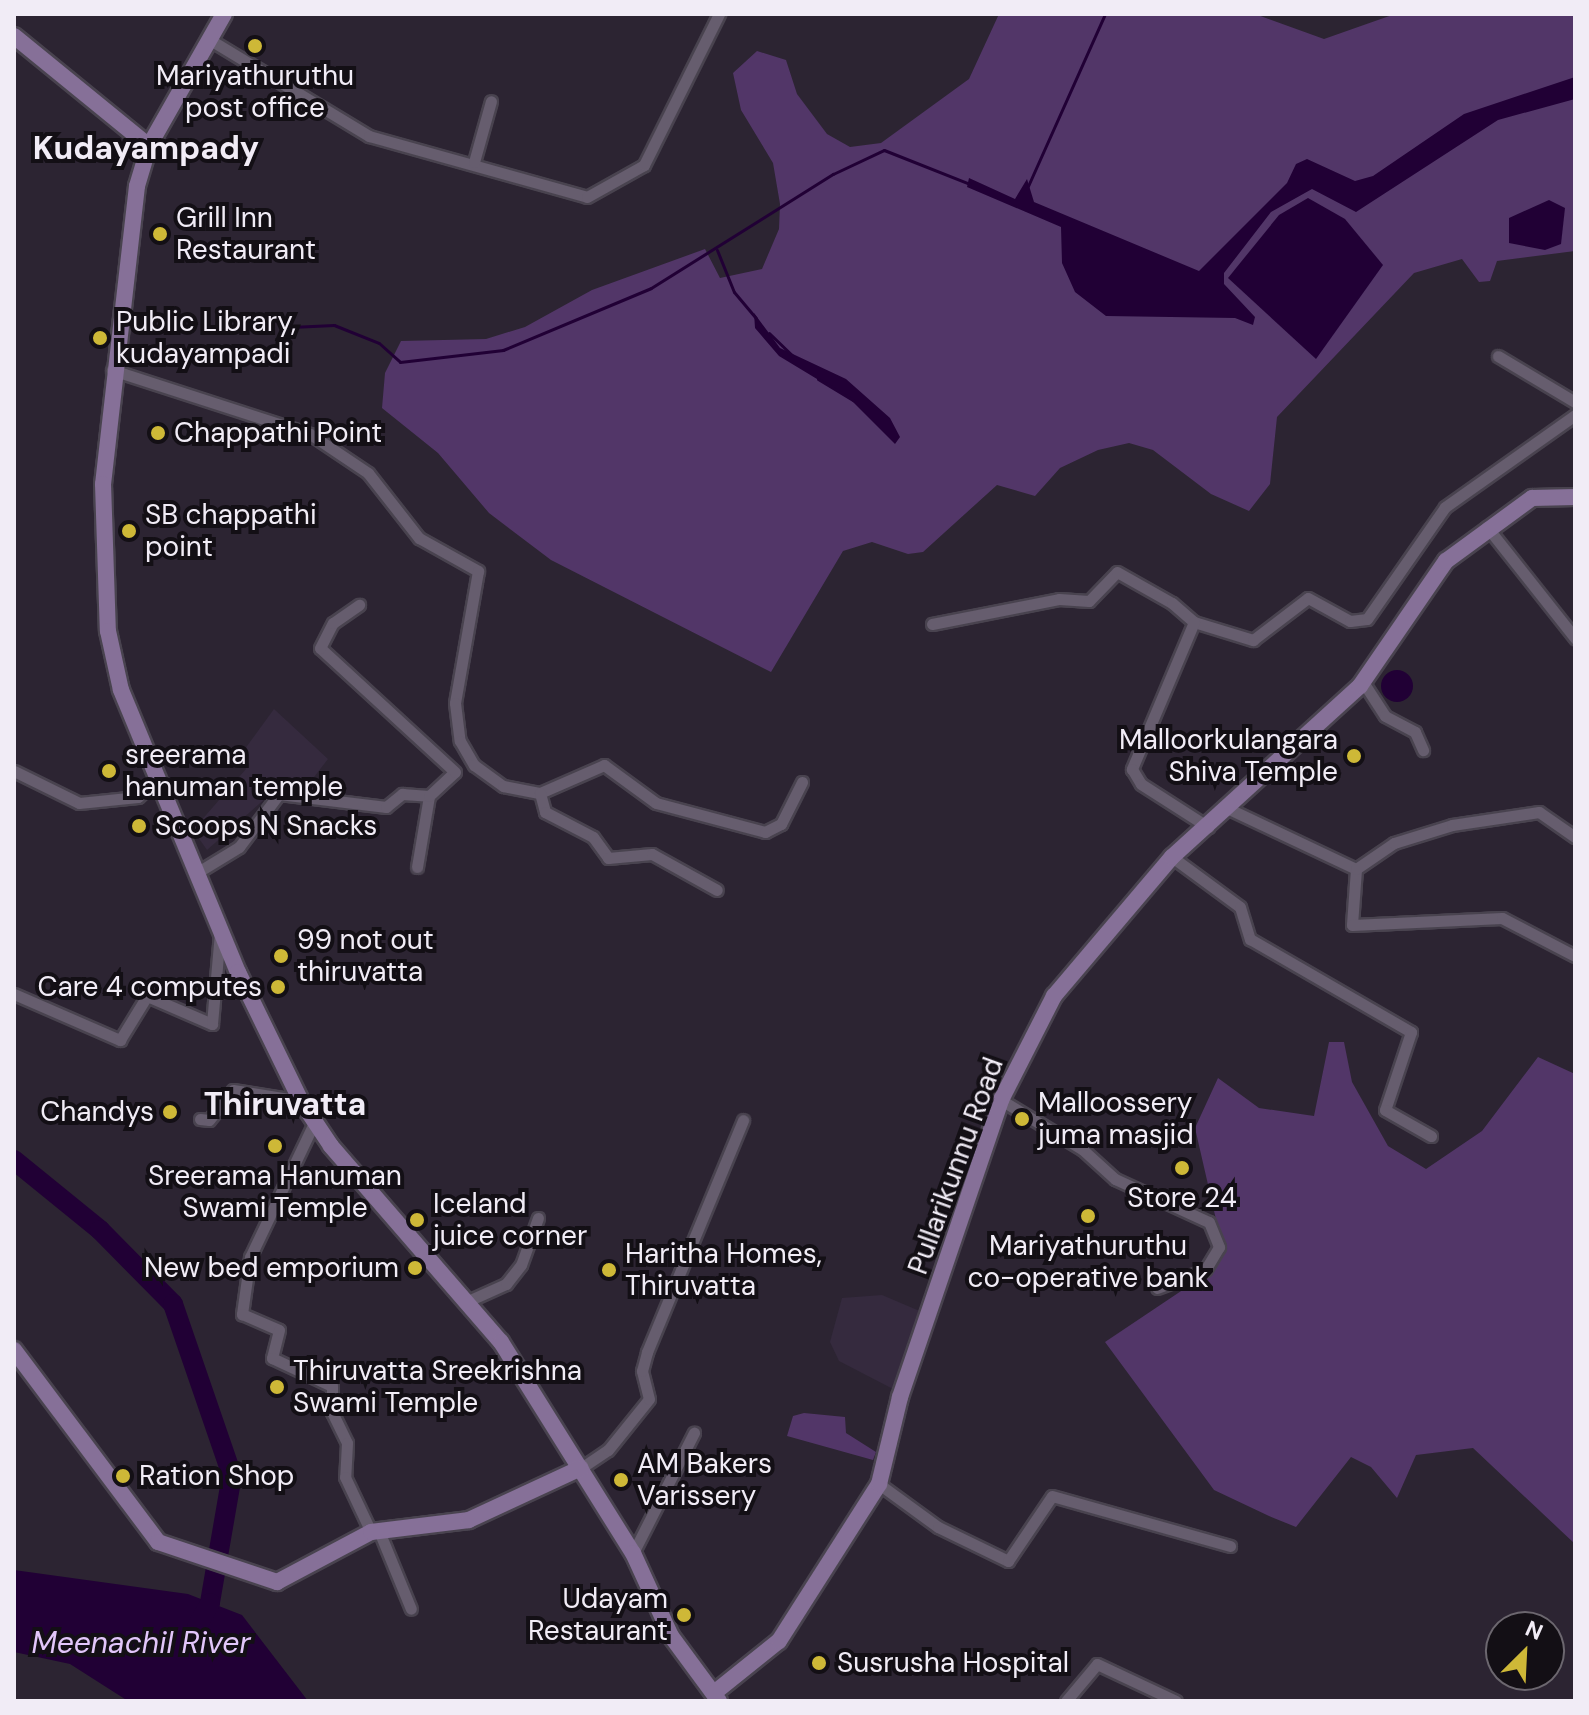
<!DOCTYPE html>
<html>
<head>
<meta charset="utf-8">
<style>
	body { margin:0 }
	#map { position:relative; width:1589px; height:1715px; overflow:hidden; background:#2c2432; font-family:"DM Sans",sans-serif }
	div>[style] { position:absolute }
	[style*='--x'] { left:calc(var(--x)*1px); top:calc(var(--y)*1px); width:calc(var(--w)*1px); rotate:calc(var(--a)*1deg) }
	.built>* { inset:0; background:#352a3e }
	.green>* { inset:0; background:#523668 }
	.water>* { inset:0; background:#210035 }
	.round { border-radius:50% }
	.stream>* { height:3px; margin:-1.5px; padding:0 1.5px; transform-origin:1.5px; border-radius:1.5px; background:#210035 }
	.river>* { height:20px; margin:-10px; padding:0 10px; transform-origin:10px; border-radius:10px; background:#210035 }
	.roads { filter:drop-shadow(2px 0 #49434f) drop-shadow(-2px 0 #49434f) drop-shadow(0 2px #49434f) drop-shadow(0 -2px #49434f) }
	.street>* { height:11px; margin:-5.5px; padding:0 5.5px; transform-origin:5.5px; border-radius:5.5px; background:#665d6e }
	.secondary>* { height:16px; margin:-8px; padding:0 8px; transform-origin:8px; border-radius:8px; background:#867098 }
	.dots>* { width:22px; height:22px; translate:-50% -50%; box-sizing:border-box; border:4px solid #130f15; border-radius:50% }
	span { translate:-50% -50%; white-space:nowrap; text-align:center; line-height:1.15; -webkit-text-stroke:8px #130f15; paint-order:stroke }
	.poi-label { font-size:28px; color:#f1ecf6 }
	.left { translate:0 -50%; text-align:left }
	.right { translate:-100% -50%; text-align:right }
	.street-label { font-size:28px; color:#f1ecf6 }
	.water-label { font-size:30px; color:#e2c6fa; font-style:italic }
	.quarter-label { font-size:32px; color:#f1ecf6; font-weight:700 }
	.frame { position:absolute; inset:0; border:16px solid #f1ecf6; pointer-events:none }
	.north { position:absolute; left:1485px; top:1611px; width:80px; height:80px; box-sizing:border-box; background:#130f15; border:2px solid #6c676f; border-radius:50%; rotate:24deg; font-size:22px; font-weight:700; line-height:32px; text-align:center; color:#f1ecf6 }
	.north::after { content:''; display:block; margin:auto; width:28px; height:36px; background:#ceb837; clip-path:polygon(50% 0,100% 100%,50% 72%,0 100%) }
</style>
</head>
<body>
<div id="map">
	<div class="built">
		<i style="clip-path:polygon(274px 709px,328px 759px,311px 781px,285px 781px,207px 850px,193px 830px,246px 769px,239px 757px)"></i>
		<i style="clip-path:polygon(882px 1295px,922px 1312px,893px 1389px,839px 1361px,830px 1342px,842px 1298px)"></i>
	</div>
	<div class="green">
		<i style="clip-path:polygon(999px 14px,1255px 14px,1324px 39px,1395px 14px,1575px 14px,1575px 251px,1497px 261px,1490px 281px,1479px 282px,1462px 259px,1414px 273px,1277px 417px,1270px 484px,1249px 511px,1211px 494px,1153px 450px,1129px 443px,1098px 450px,1060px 468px,1035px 496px,997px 485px,923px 552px,908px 554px,872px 542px,843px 551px,771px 672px,551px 560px,489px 513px,438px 453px,382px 408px,385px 373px,401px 341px,486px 339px,525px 327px,592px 290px,705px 249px,720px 278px,762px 269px,779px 229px,780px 204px,773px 163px,741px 110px,733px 73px,757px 51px,786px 60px,797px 94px,827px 134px,850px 147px,881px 143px,969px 79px)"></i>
		<i style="clip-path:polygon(1329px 1042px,1344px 1042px,1352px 1082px,1388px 1146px,1426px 1169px,1482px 1131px,1538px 1057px,1575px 1074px,1575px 1544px,1473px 1448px,1416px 1455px,1397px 1498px,1371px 1467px,1351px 1457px,1296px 1527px,1269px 1516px,1214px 1490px,1105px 1342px,1208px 1273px,1223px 1250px,1195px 1128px,1218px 1078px,1259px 1108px,1314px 1116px)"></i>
		<i style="clip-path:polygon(804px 1413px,845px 1417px,846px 1433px,876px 1452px,873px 1460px,787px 1436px,793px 1416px)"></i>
	</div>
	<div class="water">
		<i style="clip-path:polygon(1575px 77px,1575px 99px,1498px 120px,1356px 212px,1312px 189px,1271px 212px,1224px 273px,1224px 284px,1255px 317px,1253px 325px,1235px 318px,1106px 316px,1075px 292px,1062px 263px,1061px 227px,967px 187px,969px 178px,1015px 199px,1027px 179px,1034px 202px,1199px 271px,1287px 183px,1296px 164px,1307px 159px,1355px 181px,1373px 176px,1464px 114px)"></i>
		<i style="clip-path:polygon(1308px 198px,1345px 219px,1383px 265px,1316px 359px,1228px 278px,1279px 215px)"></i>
		<i style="clip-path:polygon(1549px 200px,1565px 208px,1561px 244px,1545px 250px,1509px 243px,1509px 218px)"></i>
		<i style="clip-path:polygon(754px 313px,780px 348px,846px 379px,890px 418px,900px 437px,895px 444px,850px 399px,779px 356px,755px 328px)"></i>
		<i class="round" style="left:1381px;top:670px;width:32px;height:32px"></i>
		<i style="clip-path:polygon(14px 1570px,188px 1594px,242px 1615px,308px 1701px,128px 1701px,70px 1664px,14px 1652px)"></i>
	</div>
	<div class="stream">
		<i style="--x:1028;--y:186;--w:188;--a:-65.9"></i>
		<i style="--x:717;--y:250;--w:45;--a:68"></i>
		<i style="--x:734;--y:292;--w:34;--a:50"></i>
		<i style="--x:291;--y:327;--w:43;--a:-2.7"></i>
		<i style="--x:334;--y:325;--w:48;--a:21.8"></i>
		<i style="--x:379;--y:343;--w:28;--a:42"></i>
		<i style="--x:400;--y:362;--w:104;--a:-6.6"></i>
		<i style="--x:503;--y:350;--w:160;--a:-22.7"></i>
		<i style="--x:651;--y:288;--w:215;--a:-32.1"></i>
		<i style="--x:833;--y:174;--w:56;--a:-25.2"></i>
		<i style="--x:884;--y:150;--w:92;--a:21.6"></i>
		<i style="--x:769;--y:333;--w:36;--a:44"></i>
		<i style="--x:818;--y:379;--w:41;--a:31"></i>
	</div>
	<div class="river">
		<i style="--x:14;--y:1160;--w:111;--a:39.1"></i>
		<i style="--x:100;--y:1230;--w:104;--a:45.4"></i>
		<i style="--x:173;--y:1304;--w:181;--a:71"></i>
		<i style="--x:232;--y:1475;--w:130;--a:99.8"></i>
		<i style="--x:210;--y:1603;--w:26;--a:119"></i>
	</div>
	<div class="roads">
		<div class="street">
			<i style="--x:212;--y:41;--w:184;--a:31.2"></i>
			<i style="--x:369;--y:136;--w:226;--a:15.6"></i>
			<i style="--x:587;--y:197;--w:65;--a:-29.3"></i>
			<i style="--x:644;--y:165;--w:169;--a:-63.6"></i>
			<i style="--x:474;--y:162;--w:63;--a:-74.4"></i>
			<i style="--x:1498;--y:356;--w:90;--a:30.9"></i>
			<i style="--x:112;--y:370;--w:208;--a:17.9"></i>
			<i style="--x:310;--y:434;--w:70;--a:33.9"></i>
			<i style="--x:368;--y:473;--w:83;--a:51.9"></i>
			<i style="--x:419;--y:538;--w:68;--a:29.2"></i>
			<i style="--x:478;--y:571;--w:134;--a:99.9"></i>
			<i style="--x:455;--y:703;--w:38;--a:83"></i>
			<i style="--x:460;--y:741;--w:28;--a:60"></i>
			<i style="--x:474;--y:765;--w:36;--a:36"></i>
			<i style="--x:503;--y:786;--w:38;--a:11"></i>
			<i style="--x:540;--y:793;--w:70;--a:-23.6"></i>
			<i style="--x:604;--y:765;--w:64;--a:36.2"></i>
			<i style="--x:656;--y:803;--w:113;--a:14.9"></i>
			<i style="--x:765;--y:832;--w:18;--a:-27"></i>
			<i style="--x:781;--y:824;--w:47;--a:-63.4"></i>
			<i style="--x:1487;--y:527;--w:142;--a:51.6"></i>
			<i style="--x:1194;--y:622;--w:62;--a:17"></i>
			<i style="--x:1253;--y:640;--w:69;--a:-37.4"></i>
			<i style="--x:1308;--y:598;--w:48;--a:28.7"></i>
			<i style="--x:1350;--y:621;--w:17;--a:-7"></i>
			<i style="--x:1367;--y:619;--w:136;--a:-55.1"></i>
			<i style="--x:1445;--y:507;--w:159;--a:-35.3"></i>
			<i style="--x:932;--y:624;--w:129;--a:-11.1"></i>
			<i style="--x:1059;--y:599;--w:30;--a:4"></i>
			<i style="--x:1089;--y:601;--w:40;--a:-46"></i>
			<i style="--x:1117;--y:572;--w:63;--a:29.4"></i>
			<i style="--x:1172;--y:603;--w:29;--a:41"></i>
			<i style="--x:1194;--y:622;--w:160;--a:112.9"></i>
			<i style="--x:1132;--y:769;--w:17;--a:59"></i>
			<i style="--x:1141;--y:784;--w:80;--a:32.7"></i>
			<i style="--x:1363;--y:682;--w:40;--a:57.1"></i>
			<i style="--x:1385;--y:716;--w:34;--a:28"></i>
			<i style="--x:1415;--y:732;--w:20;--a:66"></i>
			<i style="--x:14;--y:771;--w:72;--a:26.2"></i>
			<i style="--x:79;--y:803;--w:59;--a:-5.8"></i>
			<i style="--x:138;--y:797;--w:23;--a:-43"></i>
			<i style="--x:540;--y:793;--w:20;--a:75"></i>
			<i style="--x:545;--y:812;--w:54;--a:27.5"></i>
			<i style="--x:593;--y:837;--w:26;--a:54"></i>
			<i style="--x:608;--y:858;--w:44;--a:-5.2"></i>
			<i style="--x:652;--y:854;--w:74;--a:29"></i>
			<i style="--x:1227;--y:808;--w:143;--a:25.3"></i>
			<i style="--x:1172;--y:857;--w:84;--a:36.3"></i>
			<i style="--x:1240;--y:907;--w:34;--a:73"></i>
			<i style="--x:1250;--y:939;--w:186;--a:30"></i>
			<i style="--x:1411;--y:1032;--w:82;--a:108.4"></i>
			<i style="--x:1385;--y:1110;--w:53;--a:29.5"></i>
			<i style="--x:417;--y:867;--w:72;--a:-80.4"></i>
			<i style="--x:1356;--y:869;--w:56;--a:94.1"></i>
			<i style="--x:1352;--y:925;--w:150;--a:-2.7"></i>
			<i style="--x:1502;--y:918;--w:82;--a:27.5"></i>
			<i style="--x:1356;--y:869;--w:46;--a:-34.4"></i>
			<i style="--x:1394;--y:843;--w:61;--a:-17.2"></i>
			<i style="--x:1452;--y:825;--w:88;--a:-8.5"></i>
			<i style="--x:1539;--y:812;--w:44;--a:34.8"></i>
			<i style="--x:198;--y:872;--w:48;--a:-31.4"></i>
			<i style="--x:239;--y:847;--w:66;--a:-53"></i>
			<i style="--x:279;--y:794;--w:108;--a:6.9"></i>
			<i style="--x:386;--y:807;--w:21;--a:-39"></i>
			<i style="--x:402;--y:794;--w:27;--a:4"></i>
			<i style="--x:429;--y:796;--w:35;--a:-43"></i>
			<i style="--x:455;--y:772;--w:183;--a:-137.4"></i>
			<i style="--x:320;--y:648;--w:28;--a:-63"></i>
			<i style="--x:333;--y:623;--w:32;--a:-35"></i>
			<i style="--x:14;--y:994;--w:116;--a:23.5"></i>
			<i style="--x:120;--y:1040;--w:52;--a:-58.5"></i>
			<i style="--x:147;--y:996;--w:71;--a:23.3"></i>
			<i style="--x:212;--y:1024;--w:92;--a:-85"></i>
			<i style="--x:1001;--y:1100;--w:95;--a:31.2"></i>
			<i style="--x:1082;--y:1149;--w:45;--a:42.3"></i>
			<i style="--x:1115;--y:1179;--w:103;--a:24.6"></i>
			<i style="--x:1209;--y:1222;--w:27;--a:68"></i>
			<i style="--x:1219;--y:1247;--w:27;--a:121"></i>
			<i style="--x:1205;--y:1270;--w:51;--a:159.4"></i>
			<i style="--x:200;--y:1119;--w:9;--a:6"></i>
			<i style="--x:209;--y:1120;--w:38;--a:-51"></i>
			<i style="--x:233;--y:1090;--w:69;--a:9.2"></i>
			<i style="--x:314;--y:1123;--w:148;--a:115.5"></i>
			<i style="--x:250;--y:1257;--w:58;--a:98"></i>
			<i style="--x:242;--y:1314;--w:40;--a:23.4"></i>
			<i style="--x:279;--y:1330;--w:29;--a:104"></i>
			<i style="--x:272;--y:1358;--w:66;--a:25"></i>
			<i style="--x:332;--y:1386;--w:26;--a:90"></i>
			<i style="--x:332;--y:1412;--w:34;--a:64"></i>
			<i style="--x:347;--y:1443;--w:34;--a:93"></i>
			<i style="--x:345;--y:1477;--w:61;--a:64.7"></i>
			<i style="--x:468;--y:1301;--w:42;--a:-24.1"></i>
			<i style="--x:506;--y:1284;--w:24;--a:-52"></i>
			<i style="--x:521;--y:1265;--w:50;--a:-70.1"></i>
			<i style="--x:581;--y:1468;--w:32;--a:-34"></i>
			<i style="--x:608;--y:1450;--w:65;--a:-51.2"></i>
			<i style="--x:649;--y:1399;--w:29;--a:-104"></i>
			<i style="--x:642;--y:1371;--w:20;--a:-75"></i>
			<i style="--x:647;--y:1352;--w:251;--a:-67.5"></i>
			<i style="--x:879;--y:1484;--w:73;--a:36.1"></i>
			<i style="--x:938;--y:1527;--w:78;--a:25.9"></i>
			<i style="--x:1008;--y:1561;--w:78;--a:-55.9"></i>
			<i style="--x:1052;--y:1496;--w:185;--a:15.7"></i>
			<i style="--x:379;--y:1531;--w:84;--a:67.7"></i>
			<i style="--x:633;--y:1553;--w:135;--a:-63.1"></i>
			<i style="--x:1066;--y:1701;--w:48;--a:-50"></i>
			<i style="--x:1097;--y:1664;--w:87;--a:25.1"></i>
		</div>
		<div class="secondary">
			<i style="--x:224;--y:14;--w:152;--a:119.6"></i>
			<i style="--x:149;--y:146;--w:42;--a:106.7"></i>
			<i style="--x:137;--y:186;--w:300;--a:96.5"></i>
			<i style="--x:103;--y:484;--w:147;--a:88.1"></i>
			<i style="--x:108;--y:631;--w:60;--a:77.6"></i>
			<i style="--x:121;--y:690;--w:305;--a:67.5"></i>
			<i style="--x:238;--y:972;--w:144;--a:64"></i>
			<i style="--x:301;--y:1101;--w:54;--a:56.3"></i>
			<i style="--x:331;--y:1146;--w:259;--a:49.1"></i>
			<i style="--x:501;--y:1342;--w:249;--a:58"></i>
			<i style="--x:633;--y:1553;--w:91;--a:65.4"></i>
			<i style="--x:671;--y:1636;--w:81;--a:53.6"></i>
			<i style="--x:14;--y:36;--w:174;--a:39.2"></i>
			<i style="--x:14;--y:1350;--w:240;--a:53.1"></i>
			<i style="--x:158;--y:1542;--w:126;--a:18.6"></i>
			<i style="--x:277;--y:1582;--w:106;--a:-28"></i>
			<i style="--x:371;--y:1532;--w:99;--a:-7"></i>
			<i style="--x:469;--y:1520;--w:123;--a:-24.9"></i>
			<i style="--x:714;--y:1693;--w:83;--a:-38.7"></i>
			<i style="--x:779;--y:1641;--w:186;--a:-57.5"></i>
			<i style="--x:879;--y:1484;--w:89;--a:-76.4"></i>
			<i style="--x:900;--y:1397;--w:314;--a:-71.2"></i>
			<i style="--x:1001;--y:1100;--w:117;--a:-63"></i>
			<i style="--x:1054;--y:996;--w:182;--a:-49.7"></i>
			<i style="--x:1172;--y:857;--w:254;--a:-42.3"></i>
			<i style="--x:1360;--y:686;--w:152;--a:-55.5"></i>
			<i style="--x:1446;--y:561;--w:107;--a:-36.2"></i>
			<i style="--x:1532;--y:498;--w:43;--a:-1.3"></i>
		</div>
	</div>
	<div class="dots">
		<i style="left:255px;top:46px;background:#ceb837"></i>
		<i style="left:160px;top:234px;background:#ceb837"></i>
		<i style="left:100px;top:338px;background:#ceb837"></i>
		<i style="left:158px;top:433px;background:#ceb837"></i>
		<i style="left:129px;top:531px;background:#ceb837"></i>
		<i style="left:1354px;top:756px;background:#ceb837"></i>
		<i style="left:109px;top:771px;background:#ceb837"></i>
		<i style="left:139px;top:826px;background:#ceb837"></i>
		<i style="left:281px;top:956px;background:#ceb837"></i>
		<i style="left:278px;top:987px;background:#ceb837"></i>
		<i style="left:170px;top:1112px;background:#ceb837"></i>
		<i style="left:1022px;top:1119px;background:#ceb837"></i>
		<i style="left:275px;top:1146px;background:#ceb837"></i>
		<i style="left:1182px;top:1168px;background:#ceb837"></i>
		<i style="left:1088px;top:1216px;background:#ceb837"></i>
		<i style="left:417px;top:1220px;background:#ceb837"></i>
		<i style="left:415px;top:1268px;background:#ceb837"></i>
		<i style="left:609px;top:1270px;background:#ceb837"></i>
		<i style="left:277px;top:1387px;background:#ceb837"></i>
		<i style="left:123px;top:1476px;background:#ceb837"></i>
		<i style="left:621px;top:1480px;background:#ceb837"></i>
		<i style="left:684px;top:1615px;background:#ceb837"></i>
		<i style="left:819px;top:1663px;background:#ceb837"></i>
	</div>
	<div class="poi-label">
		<span style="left:255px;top:92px">Mariyathuruthu<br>post office</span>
		<span class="left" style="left:176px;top:234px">Grill Inn<br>Restaurant</span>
		<span class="left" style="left:116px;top:338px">Public Library,<br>kudayampadi</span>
		<span class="left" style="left:174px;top:433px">Chappathi Point</span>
		<span class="left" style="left:145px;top:531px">SB chappathi<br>point</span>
		<span class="right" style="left:1338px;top:756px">Malloorkulangara<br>Shiva Temple</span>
		<span class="left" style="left:125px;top:771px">sreerama<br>hanuman temple</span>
		<span class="left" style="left:155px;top:826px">Scoops N Snacks</span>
		<span class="left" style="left:297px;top:956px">99 not out<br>thiruvatta</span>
		<span class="right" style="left:262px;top:987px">Care 4 computes</span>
		<span class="left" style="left:1038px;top:1119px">Malloossery<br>juma masjid</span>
		<span class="right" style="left:154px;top:1112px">Chandys</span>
		<span style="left:275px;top:1192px">Sreerama Hanuman<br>Swami Temple</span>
		<span style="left:1182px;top:1198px">Store 24</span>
		<span class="left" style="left:433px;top:1220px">Iceland<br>juice corner</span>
		<span style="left:1088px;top:1262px">Mariyathuruthu<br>co-operative bank</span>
		<span class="left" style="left:625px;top:1270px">Haritha Homes,<br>Thiruvatta</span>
		<span class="right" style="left:399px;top:1268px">New bed emporium</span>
		<span class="left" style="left:293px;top:1387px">Thiruvatta Sreekrishna<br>Swami Temple</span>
		<span class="left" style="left:637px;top:1480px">AM Bakers<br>Varissery</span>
		<span class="left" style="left:139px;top:1476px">Ration Shop</span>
		<span class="right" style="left:668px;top:1615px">Udayam<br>Restaurant</span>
		<span class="left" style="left:837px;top:1663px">Susrusha Hospital</span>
	</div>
	<div class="street-label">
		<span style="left:956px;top:1166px;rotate:-70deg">Pullarikunnu Road</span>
	</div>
	<div class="water-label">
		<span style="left:141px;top:1643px">Meenachil River</span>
	</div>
	<div class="quarter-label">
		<span style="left:146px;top:148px">Kudayampady</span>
		<span style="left:285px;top:1104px">Thiruvatta</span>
	</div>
	<div class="frame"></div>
	<div class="north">N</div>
</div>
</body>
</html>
